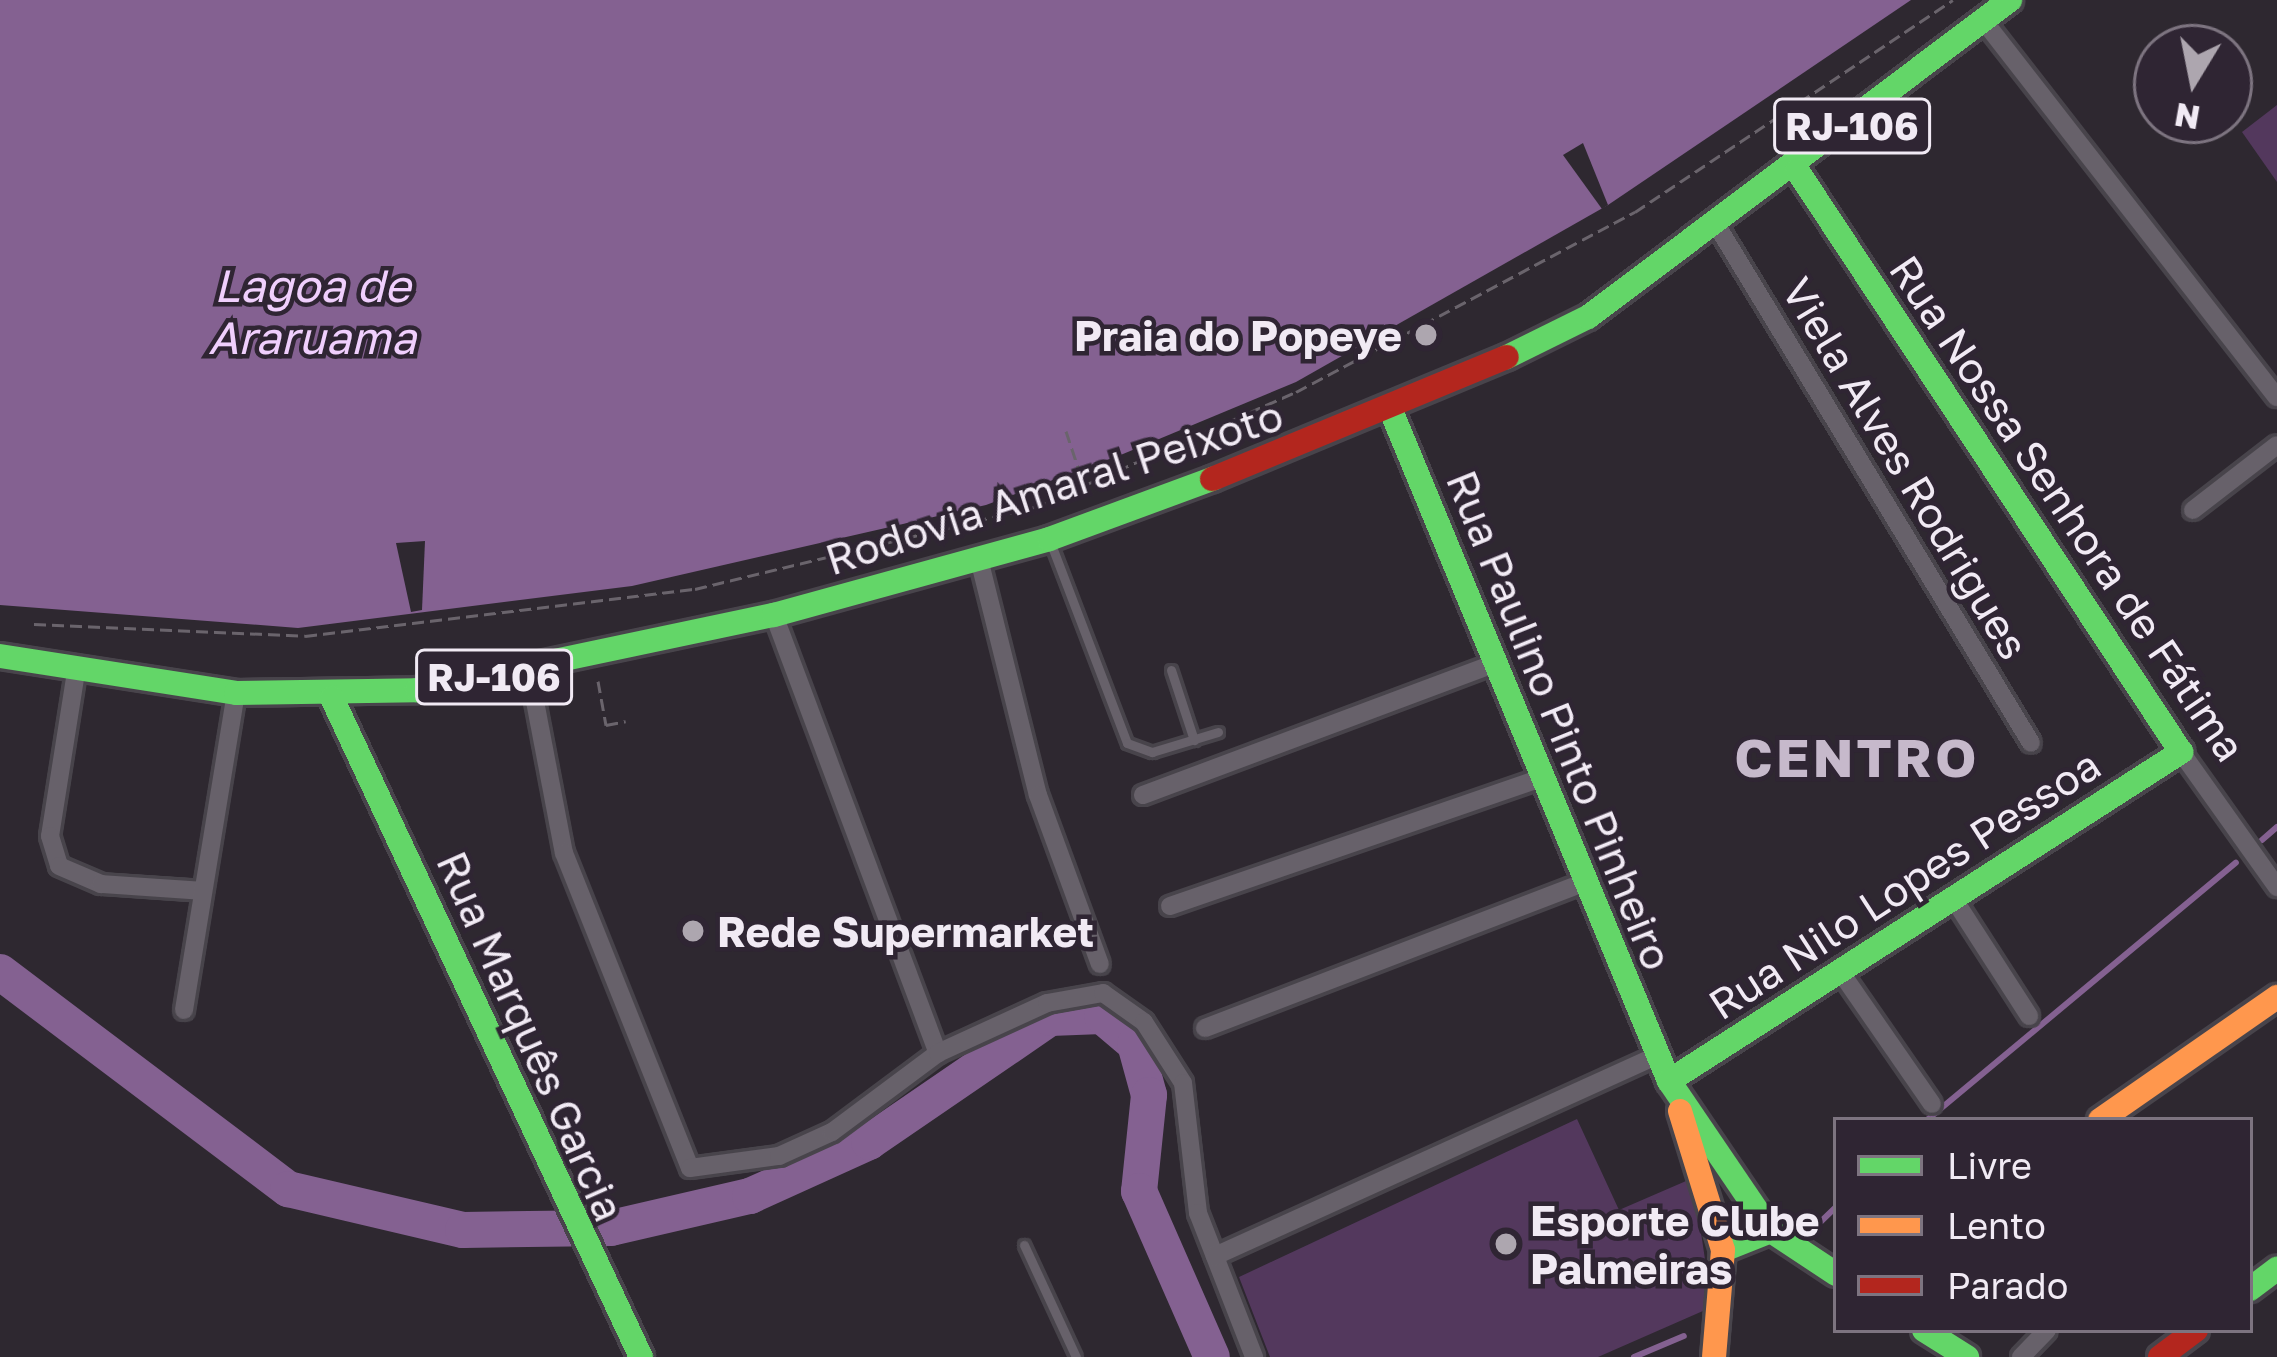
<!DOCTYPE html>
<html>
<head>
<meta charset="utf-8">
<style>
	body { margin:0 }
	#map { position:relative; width:2277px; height:1357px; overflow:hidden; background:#2e2830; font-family:"Golos Text",sans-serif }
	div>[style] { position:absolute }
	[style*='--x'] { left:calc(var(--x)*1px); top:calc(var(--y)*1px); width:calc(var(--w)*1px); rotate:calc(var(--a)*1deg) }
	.green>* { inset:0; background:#53385d }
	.water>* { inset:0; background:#846191 }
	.pier>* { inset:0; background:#2e2830 }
	.stream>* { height:6px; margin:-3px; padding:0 3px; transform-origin:3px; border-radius:3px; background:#846191 }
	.river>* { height:36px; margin:-18px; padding:0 18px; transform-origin:18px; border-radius:18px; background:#846191 }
	.path>* { height:3px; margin-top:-1.5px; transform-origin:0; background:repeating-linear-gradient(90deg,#6a646c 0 12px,transparent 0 18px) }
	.roads { filter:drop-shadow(3px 0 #48444b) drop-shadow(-3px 0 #48444b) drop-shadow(0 3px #48444b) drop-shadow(0 -3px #48444b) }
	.lane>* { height:9px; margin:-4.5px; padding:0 4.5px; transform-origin:4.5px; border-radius:4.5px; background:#67616a }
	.street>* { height:18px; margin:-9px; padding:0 9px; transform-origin:9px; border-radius:9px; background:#67616a }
	.fast>* { height:24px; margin:-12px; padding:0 12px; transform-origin:12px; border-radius:12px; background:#63d668 }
	.slow>* { height:24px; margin:-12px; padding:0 12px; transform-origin:12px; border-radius:12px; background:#ff974d }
	.jam>* { height:24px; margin:-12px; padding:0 12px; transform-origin:12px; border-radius:12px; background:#b3261e }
	.dots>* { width:33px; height:33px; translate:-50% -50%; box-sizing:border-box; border:6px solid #2f2533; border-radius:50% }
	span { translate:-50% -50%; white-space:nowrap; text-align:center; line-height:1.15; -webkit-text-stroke:9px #2f2533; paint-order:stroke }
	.shield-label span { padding:3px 9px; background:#2f2533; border:3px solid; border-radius:9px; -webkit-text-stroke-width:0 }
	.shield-label { font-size:39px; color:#f1eaf4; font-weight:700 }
	.poi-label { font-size:42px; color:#f1eaf4; font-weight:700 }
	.right { translate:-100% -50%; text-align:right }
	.left { translate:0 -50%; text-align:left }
	.street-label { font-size:42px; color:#f1eaf4 }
	.water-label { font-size:45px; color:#f0cffd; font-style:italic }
	.district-label { font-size:54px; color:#c6b9cb; font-weight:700; letter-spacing:3px }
	.legend { position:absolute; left:1833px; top:1117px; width:420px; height:216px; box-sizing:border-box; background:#2f2533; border:3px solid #7d7480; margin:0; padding:15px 21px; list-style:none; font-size:36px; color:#f1eaf4 }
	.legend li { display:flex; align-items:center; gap:24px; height:60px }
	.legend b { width:60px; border:3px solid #7d7480 }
	.north { position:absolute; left:2133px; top:24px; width:120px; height:120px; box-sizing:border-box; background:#2f2533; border:3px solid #7d7480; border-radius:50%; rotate:190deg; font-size:33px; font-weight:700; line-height:48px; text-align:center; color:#f1eaf4 }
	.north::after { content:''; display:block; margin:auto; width:42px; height:54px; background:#ada6af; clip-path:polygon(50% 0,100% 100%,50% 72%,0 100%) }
</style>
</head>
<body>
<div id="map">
	<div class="green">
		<i style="clip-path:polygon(2277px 105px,2277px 182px,2242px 132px)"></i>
		<i style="clip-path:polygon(1577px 1119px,1619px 1210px,1693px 1178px,1712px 1307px,1598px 1357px,1270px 1357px,1239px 1277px)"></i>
	</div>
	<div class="water">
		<i style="clip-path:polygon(0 0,1911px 0,1608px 205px,1296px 382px,1123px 454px,986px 505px,632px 586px,298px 628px,0 605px)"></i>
	</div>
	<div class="pier">
		<i style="clip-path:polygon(1583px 143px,1608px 205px,1602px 209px,1563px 155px)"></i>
		<i style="clip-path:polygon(425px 541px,422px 610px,411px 612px,396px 543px)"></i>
	</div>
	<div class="stream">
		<i style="--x:2262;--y:840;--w:20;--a:-41"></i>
		<i style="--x:1927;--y:1120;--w:402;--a:-39.8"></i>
		<i style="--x:1808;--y:1234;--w:39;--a:-44"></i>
		<i style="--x:1634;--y:1357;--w:54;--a:-22.8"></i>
	</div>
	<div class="river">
		<i style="--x:0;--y:972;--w:361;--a:37"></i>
		<i style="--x:288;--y:1189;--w:180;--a:13.2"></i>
		<i style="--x:463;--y:1230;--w:148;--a:-0.8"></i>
		<i style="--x:611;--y:1228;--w:143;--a:-13"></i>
		<i style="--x:750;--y:1196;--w:131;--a:-24.4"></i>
		<i style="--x:869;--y:1142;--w:219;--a:-34.4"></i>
		<i style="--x:1050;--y:1018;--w:52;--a:-2.2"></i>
		<i style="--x:1102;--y:1016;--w:43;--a:40.3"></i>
		<i style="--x:1135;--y:1044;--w:53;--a:74.6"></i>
		<i style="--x:1149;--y:1095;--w:97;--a:95.9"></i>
		<i style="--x:1139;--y:1191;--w:181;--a:66.3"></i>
	</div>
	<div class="path">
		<i style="--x:1066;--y:431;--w:41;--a:71.6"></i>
		<i style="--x:34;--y:624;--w:271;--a:2.5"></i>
		<i style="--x:305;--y:636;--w:393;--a:-6.9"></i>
		<i style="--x:695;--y:589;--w:350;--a:-13.6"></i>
		<i style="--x:1035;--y:507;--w:285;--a:-23.8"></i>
		<i style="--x:1296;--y:392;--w:384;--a:-28"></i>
		<i style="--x:1635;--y:212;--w:382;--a:-33.7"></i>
		<i style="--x:598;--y:681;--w:45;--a:79.7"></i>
		<i style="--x:606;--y:725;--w:20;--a:-11"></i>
	</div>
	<div class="roads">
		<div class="lane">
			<i style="--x:1051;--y:544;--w:213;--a:69.1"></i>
			<i style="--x:1127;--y:743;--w:27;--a:20"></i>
			<i style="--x:1152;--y:752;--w:69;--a:-16.9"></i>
			<i style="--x:1171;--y:670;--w:74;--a:71.8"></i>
			<i style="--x:1024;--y:1245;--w:123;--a:65.1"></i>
		</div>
		<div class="street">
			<i style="--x:1983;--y:20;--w:478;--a:52.1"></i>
			<i style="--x:1719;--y:229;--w:601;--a:58.74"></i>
			<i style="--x:2193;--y:510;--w:106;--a:-37.7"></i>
			<i style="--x:979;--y:559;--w:243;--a:76"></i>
			<i style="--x:1038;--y:795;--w:180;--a:69.9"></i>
			<i style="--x:774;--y:615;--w:468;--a:69.5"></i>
			<i style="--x:529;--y:670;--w:186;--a:79.2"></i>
			<i style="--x:564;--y:853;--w:339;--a:68.2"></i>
			<i style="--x:690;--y:1168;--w:90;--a:-7.7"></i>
			<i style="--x:779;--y:1156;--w:58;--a:-24.4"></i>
			<i style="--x:832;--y:1132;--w:132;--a:-36.7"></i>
			<i style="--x:938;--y:1053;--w:120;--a:-24.6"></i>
			<i style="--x:1047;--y:1003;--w:57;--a:-10.1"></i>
			<i style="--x:1103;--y:993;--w:50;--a:35.3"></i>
			<i style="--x:1144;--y:1022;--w:72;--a:57.4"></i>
			<i style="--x:1183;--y:1083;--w:131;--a:83.4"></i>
			<i style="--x:1198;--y:1213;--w:155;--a:68.7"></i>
			<i style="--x:76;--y:672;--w:166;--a:99"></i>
			<i style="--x:50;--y:836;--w:31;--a:73"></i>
			<i style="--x:59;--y:866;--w:46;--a:23.2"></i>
			<i style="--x:101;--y:884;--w:102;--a:3.9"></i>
			<i style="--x:2181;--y:752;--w:166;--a:54.6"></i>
			<i style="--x:1143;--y:795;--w:374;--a:-20.5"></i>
			<i style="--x:1955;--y:901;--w:137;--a:57.2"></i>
			<i style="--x:1170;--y:906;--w:389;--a:-19"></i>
			<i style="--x:1842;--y:974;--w:158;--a:55.3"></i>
			<i style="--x:184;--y:1010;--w:321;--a:-80.7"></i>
			<i style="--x:1205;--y:1028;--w:404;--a:-21"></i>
			<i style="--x:1215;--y:1256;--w:484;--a:-24.4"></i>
			<i style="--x:2021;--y:1357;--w:37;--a:-46"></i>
		</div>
		<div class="fast">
			<i style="--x:1507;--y:357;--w:90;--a:-26.3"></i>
			<i style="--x:1588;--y:317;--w:528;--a:-36.91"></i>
			<i style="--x:1392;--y:413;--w:723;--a:67.48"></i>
			<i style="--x:1669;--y:1081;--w:181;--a:55.8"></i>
			<i style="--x:1771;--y:1231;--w:78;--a:33.5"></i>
			<i style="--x:0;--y:656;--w:239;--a:8.9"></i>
			<i style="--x:236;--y:693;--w:181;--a:-0.9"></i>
			<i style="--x:417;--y:690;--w:365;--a:-11.9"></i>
			<i style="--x:774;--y:615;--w:285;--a:-15.4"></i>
			<i style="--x:1049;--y:539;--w:174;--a:-20.2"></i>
			<i style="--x:332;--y:698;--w:728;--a:64.88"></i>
			<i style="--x:1669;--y:1081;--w:609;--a:-32.72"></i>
			<i style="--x:2181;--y:752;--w:697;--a:-123.42"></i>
			<i style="--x:1723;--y:1250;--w:52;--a:-21.6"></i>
			<i style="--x:2250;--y:1289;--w:34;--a:-37"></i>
			<i style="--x:1924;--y:1330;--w:51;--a:32.1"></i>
		</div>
		<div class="slow">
			<i style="--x:1680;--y:1111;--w:145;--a:72.8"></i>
			<i style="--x:1723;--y:1250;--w:107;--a:94.8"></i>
			<i style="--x:2100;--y:1120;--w:216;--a:-34.8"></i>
		</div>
		<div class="jam">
			<i style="--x:1212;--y:479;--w:319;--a:-22.5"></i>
			<i style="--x:2160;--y:1357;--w:45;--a:-36.9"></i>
		</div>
	</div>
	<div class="dots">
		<i style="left:1426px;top:335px;background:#ada6af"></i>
		<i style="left:693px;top:931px;background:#ada6af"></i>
		<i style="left:1506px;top:1244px;background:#ada6af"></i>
	</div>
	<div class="shield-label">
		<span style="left:1852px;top:126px">RJ-106</span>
		<span style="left:494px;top:677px">RJ-106</span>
	</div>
	<div class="poi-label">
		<span class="right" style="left:1402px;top:335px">Praia do Popeye</span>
		<span class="left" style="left:717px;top:931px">Rede Supermarket</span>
		<span class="left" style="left:1530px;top:1244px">Esporte Clube<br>Palmeiras</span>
	</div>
	<div class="street-label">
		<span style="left:1906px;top:468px;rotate:59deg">Viela Alves Rodrigues</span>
		<span style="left:1054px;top:487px;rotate:-18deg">Rodovia Amaral Peixoto</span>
		<span style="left:2068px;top:508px;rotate:56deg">Rua Nossa Senhora de Fátima</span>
		<span style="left:1560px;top:720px;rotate:68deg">Rua Paulino Pinto Pinheiro</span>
		<span style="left:1904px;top:884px;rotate:-33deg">Rua Nilo Lopes Pessoa</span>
		<span style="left:531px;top:1036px;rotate:66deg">Rua Marquês Garcia</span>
	</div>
	<div class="water-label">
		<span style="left:312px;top:312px">Lagoa de<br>Araruama</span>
	</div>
	<div class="district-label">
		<span style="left:1857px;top:757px">CENTRO</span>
	</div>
	<ul class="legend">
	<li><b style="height:15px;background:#63d668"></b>Livre</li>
	<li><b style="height:15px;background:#ff974d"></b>Lento</li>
	<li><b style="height:15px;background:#b3261e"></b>Parado</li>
	</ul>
	<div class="north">N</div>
</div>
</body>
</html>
